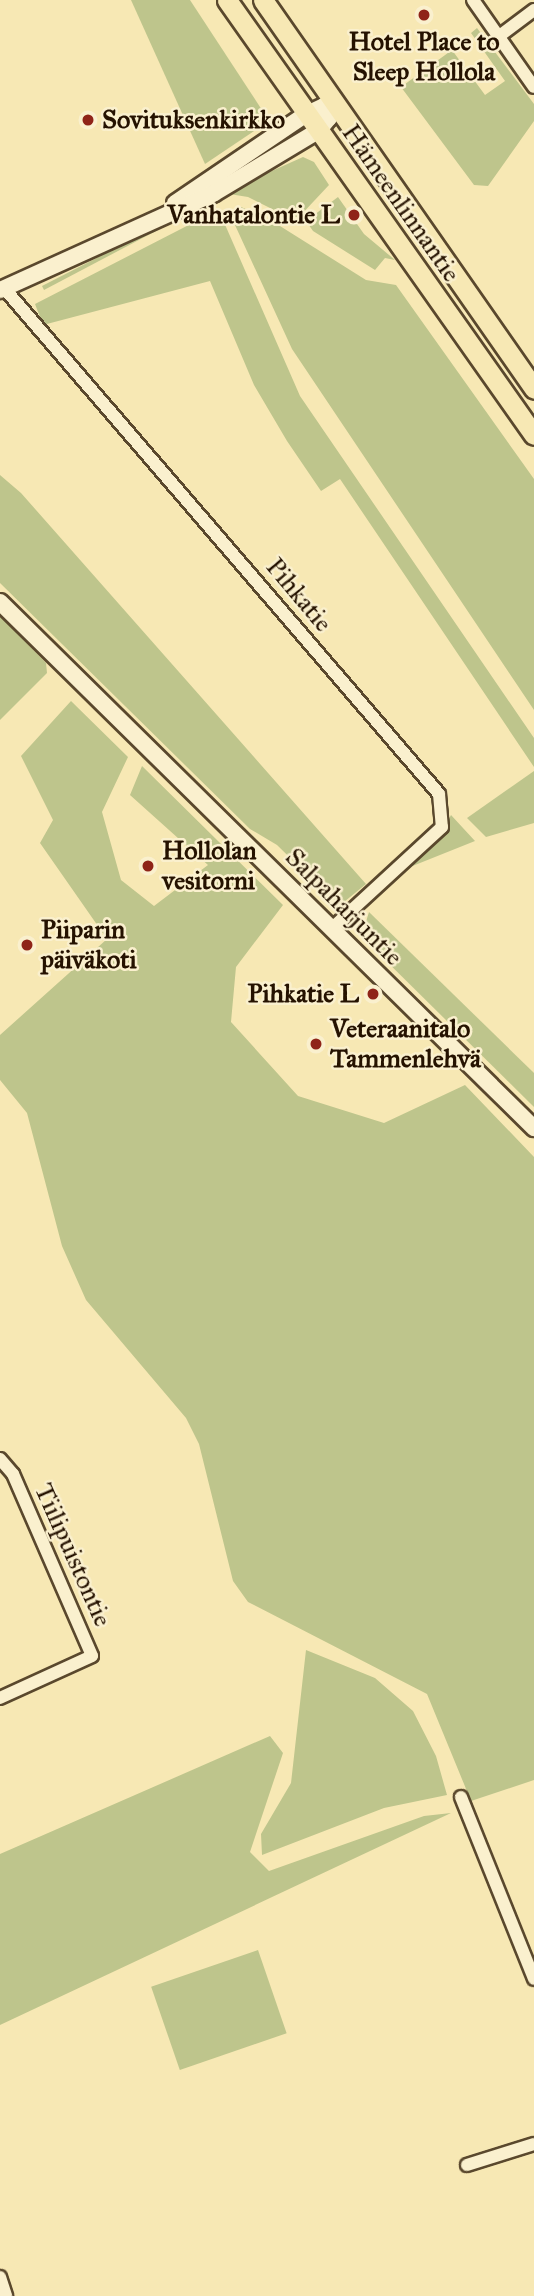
<!DOCTYPE html>
<html>
<head>
<meta charset="utf-8">
<style>
	body { margin:0 }
	#map { position:relative; width:534px; height:2296px; overflow:hidden; background:#f7e8b4; font-family:"IM FELL Great Primer",serif }
	div>[style] { position:absolute }
	[style*='--x'] { left:calc(var(--x)*1px); top:calc(var(--y)*1px); width:calc(var(--w)*1px); rotate:calc(var(--a)*1deg) }
	.green>* { inset:0; background:#bec58c; transform-origin:0 0 }
	.roads { filter:drop-shadow(2px 0 #5a482d) drop-shadow(-2px 0 #5a482d) drop-shadow(0 2px #5a482d) drop-shadow(0 -2px #5a482d) }
	.street>* { height:12px; margin:-6px; padding:0 6px; transform-origin:6px; border-radius:6px; background:#faf0ce }
	.secondary>* { height:16px; margin:-8px; padding:0 8px; transform-origin:8px; border-radius:8px; background:#faf0ce }
	.primary>* { height:19px; margin:-9.5px; padding:0 9.5px; transform-origin:9.5px; border-radius:9.5px; background:#f7e8b4 }
	.dots>* { width:19px; height:19px; translate:-50% -50%; box-sizing:border-box; border:4px solid #faf0ce; border-radius:50% }
	span { translate:-50% -50%; white-space:nowrap; text-align:center; line-height:1.15; -webkit-text-stroke:5px #faf0ce; paint-order:stroke }
	.poi-label { font-size:26px; color:#251200; font-weight:700 }
	.left { translate:0 -50%; text-align:left }
	.right { translate:-100% -50%; text-align:right }
	.street-label { font-size:26px; color:#251200 }
</style>
</head>
<body>
<div id="map">
	<div class="green">
		<i style="clip-path:polygon(131px 0,190px 0,262px 110px,257px 129px,205px 164px)"></i>
		<i style="clip-path:polygon(477px 28px,534px 104px,534px 121px,488px 186px,474px 185px,401px 87px,452px 50px,485px 95px,505px 81px,471px 33px)"></i>
		<i style="clip-path:polygon(303px 157px,314px 162px,329px 185px,299px 217px,288px 217px,248px 197px,223px 193px)"></i>
		<i style="clip-path:polygon(338px 197px,364px 234px,395px 260px,385px 258px,375px 270px,313px 231px,306px 221px)"></i>
		<i style="clip-path:polygon(210px 200px,211px 202px,44px 290px,42px 286px)"></i>
		<i style="clip-path:polygon(239px 206px,272px 221px,366px 280px,396px 285px,534px 479px,534px 710px,292px 349px,229px 212px)"></i>
		<i style="clip-path:polygon(214px 212px,223px 220px,300px 396px,534px 738px,534px 767px,340px 479px,321px 491px,287px 441px,254px 385px,210px 281px,43px 325px,35px 304px)"></i>
		<i style="clip-path:polygon(0 475px,21px 493px,366px 884px,344px 902px,333px 900px,277px 845px,250px 829px,0 583px)"></i>
		<i style="clip-path:polygon(0 616px,46px 663px,47px 673px,0 720px)"></i>
		<i style="clip-path:polygon(71px 701px,128px 757px,102px 812px,121px 880px,154px 906px,208px 865px,130px 795px,142px 766px,283px 905px,236px 967px,231px 1022px,298px 1096px,384px 1123px,465px 1085px,534px 1157px,534px 1780px,471px 1801px,427px 1694px,248px 1602px,233px 1581px,199px 1444px,186px 1418px,86px 1300px,62px 1246px,27px 1113px,0 1080px,0 1035px,107px 939px,40px 843px,53px 820px,21px 756px)"></i>
		<i style="clip-path:polygon(534px 771px,534px 823px,486px 837px,467px 818px)"></i>
		<i style="clip-path:polygon(451px 815px,475px 841px,410px 867px,440px 836px)"></i>
		<i style="clip-path:polygon(369px 912px,534px 1073px,534px 1107px,368px 943px,363px 931px)"></i>
		<i style="clip-path:polygon(306px 1650px,375px 1678px,413px 1711px,436px 1756px,447px 1795px,384px 1808px,262px 1855px,261px 1834px,291px 1783px)"></i>
		<i style="clip-path:polygon(270px 1736px,283px 1753px,250px 1852px,269px 1871px,424px 1816px,451px 1813px,0 2025px,0 1854px)"></i>
		<i style="left:258px;top:1950px;width:88px;height:113px;rotate:71deg"></i>
	</div>
	<div class="roads">
		<div class="street">
			<i style="--x:473;--y:0;--w:106;--a:55"></i>
			<i style="--x:498;--y:37;--w:45;--a:-36.9"></i>
			<i style="--x:4;--y:288;--w:667;--a:49.31"></i>
			<i style="--x:439;--y:794;--w:33;--a:85"></i>
			<i style="--x:442;--y:827;--w:149;--a:137.4"></i>
			<i style="--x:0;--y:1459;--w:20;--a:49"></i>
			<i style="--x:13;--y:1474;--w:198;--a:66.5"></i>
			<i style="--x:92;--y:1656;--w:101;--a:155.5"></i>
			<i style="--x:461;--y:1797;--w:196;--a:68.1"></i>
			<i style="--x:467;--y:2165;--w:70;--a:-17.4"></i>
			<i style="--x:0;--y:2277;--w:20;--a:72"></i>
		</div>
		<div class="secondary">
			<i style="--x:175;--y:203;--w:157;--a:-34.1"></i>
			<i style="--x:305;--y:115;--w:21;--a:-25"></i>
			<i style="--x:324;--y:106;--w:16;--a:18"></i>
			<i style="--x:0;--y:290;--w:234;--a:-24.3"></i>
			<i style="--x:213;--y:194;--w:122;--a:-31"></i>
			<i style="--x:318;--y:131;--w:17;--a:-50"></i>
			<i style="--x:329;--y:118;--w:18;--a:-84"></i>
			<i style="--x:0;--y:602;--w:750;--a:44.57"></i>
		</div>
		<div class="primary">
			<i style="--x:227;--y:0;--w:532;--a:54.79"></i>
			<i style="--x:263;--y:0;--w:474;--a:55.1"></i>
		</div>
	</div>
	<div class="dots">
		<i style="left:424px;top:15px;background:#8f2418"></i>
		<i style="left:88px;top:120px;background:#8f2418"></i>
		<i style="left:354px;top:215px;background:#8f2418"></i>
		<i style="left:148px;top:866px;background:#8f2418"></i>
		<i style="left:27px;top:945px;background:#8f2418"></i>
		<i style="left:373px;top:994px;background:#8f2418"></i>
		<i style="left:316px;top:1044px;background:#8f2418"></i>
	</div>
	<div class="poi-label">
		<span style="left:424px;top:57px">Hotel Place to<br>Sleep Hollola</span>
		<span class="left" style="left:102px;top:120px">Sovituksenkirkko</span>
		<span class="right" style="left:340px;top:215px">Vanhatalontie L</span>
		<span class="left" style="left:162px;top:866px">Hollolan<br>vesitorni</span>
		<span class="left" style="left:41px;top:945px">Piiparin<br>päiväkoti</span>
		<span class="right" style="left:359px;top:994px">Pihkatie L</span>
		<span class="left" style="left:330px;top:1044px">Veteraanitalo<br>Tammenlehvä</span>
	</div>
	<div class="street-label">
		<span style="left:401px;top:203px;rotate:55deg">Hämeenlinnantie</span>
		<span style="left:299px;top:595px;rotate:50deg">Pihkatie</span>
		<span style="left:344px;top:907px;rotate:45deg">Salpaharjuntie</span>
		<span style="left:73px;top:1555px;rotate:66deg">Tiilipuistontie</span>
	</div>
</div>
</body>
</html>
